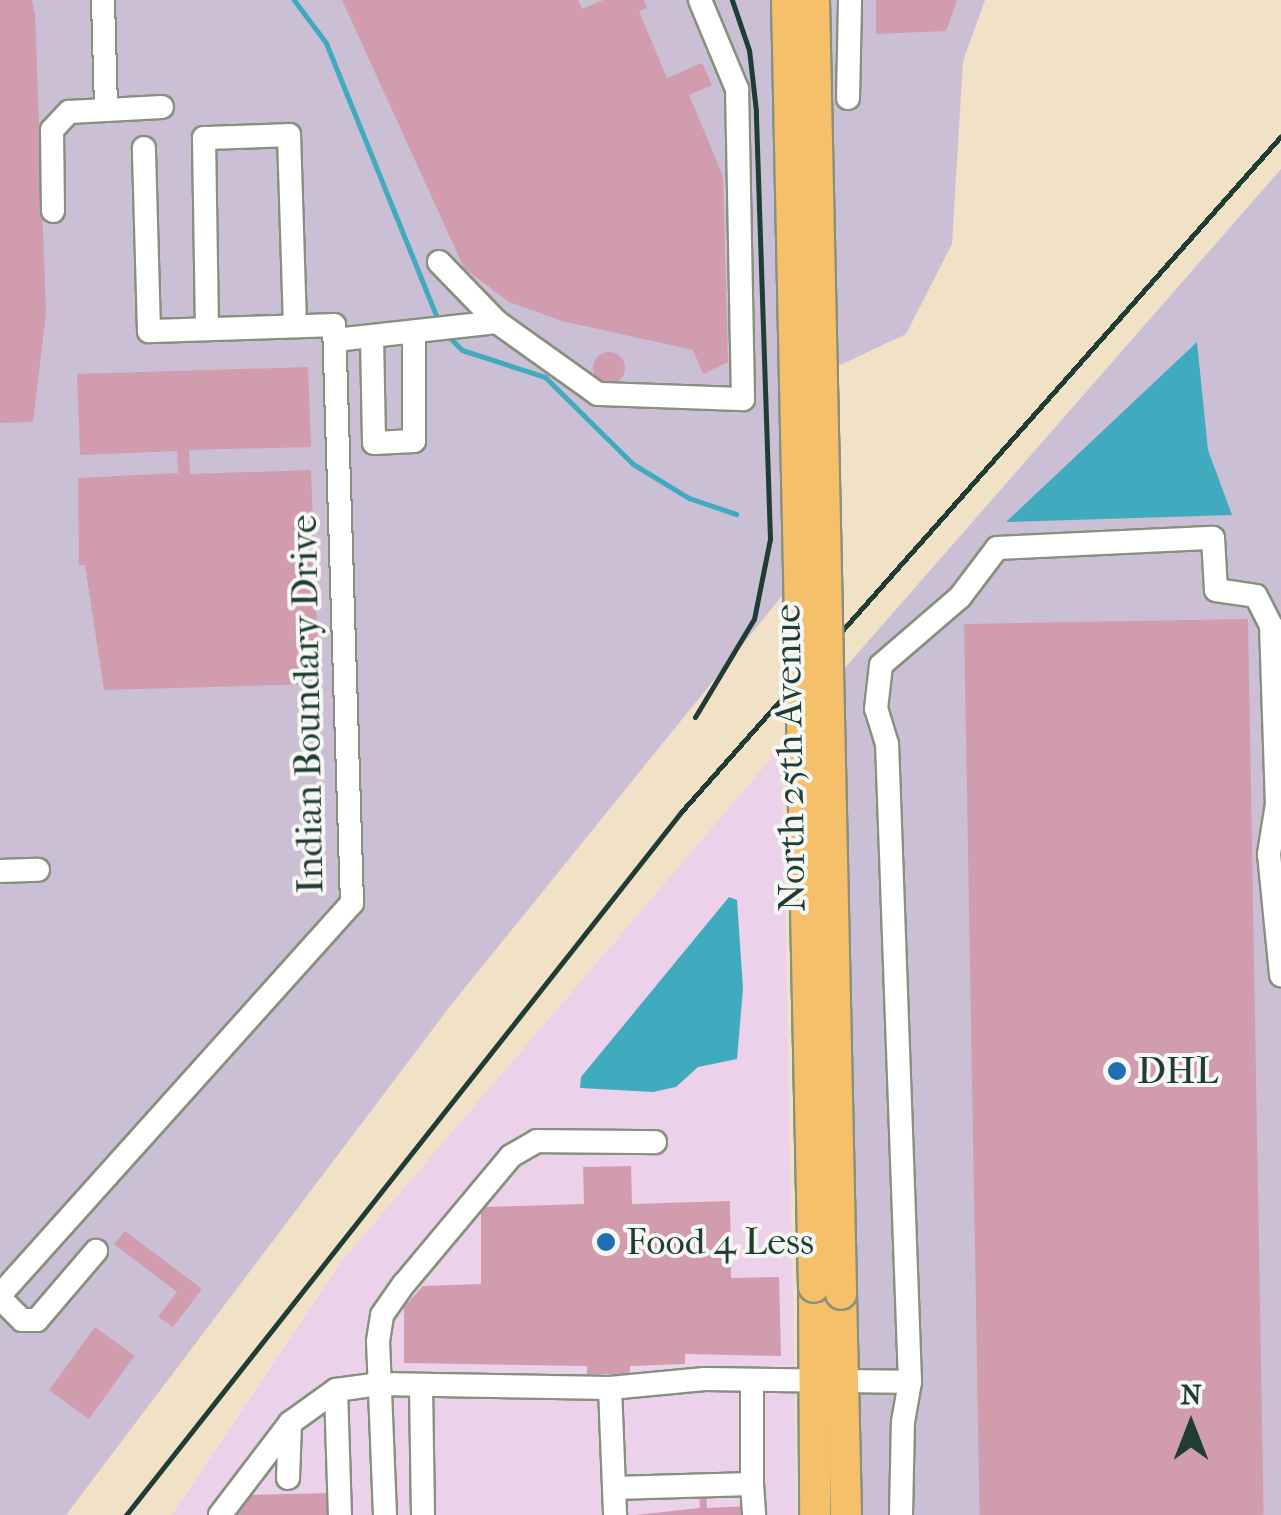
<!DOCTYPE html>
<html>
<head>
<meta charset="utf-8">
<style>
	body { margin:0 }
	#map { position:relative; width:1281px; height:1515px; overflow:hidden; background:#f1e2c7; font-family:"IM FELL French Canon",serif }
	div>[style] { position:absolute }
	[style*='--x'] { left:calc(var(--x)*1px); top:calc(var(--y)*1px); width:calc(var(--w)*1px); rotate:calc(var(--a)*1deg) }
	.built>* { inset:0; background:#ecd1ea }
	.industrial>* { inset:0; background:#cbbfd5 }
	.water>* { inset:0; background:#40abbf }
	.stream>* { height:5px; margin:-2.5px; padding:0 2.5px; transform-origin:2.5px; border-radius:2.5px; background:#40abbf }
	.building>* { inset:0; background:#d19cae; transform-origin:0 0 }
	.round { border-radius:50% }
	.roads { filter:drop-shadow(2px 0 #88907e) drop-shadow(-2px 0 #88907e) drop-shadow(0 2px #88907e) drop-shadow(0 -2px #88907e) }
	.minor>* { height:22px; margin:-11px; padding:0 11px; transform-origin:11px; border-radius:11px; background:#fff }
	.major>* { height:30px; margin:-15px; padding:0 15px; transform-origin:15px; border-radius:15px; background:#f6c06b }
	.rail>* { height:5px; margin:-2.5px; padding:0 2.5px; transform-origin:2.5px; border-radius:2.5px; background:#1f3d34 }
	.bridges { filter:drop-shadow(2px 0 #88907e) drop-shadow(-2px 0 #88907e) drop-shadow(0 2px #88907e) drop-shadow(0 -2px #88907e) }
	.major-bridge>* { height:30px; margin:-15px; padding:0 15px; transform-origin:15px; border-radius:15px; background:#f6c06b }
	.dots>* { width:28px; height:28px; translate:-50% -50%; box-sizing:border-box; border:5px solid #f6f6f2; border-radius:50% }
	span { translate:-50% -50%; white-space:nowrap; text-align:center; line-height:1.15; -webkit-text-stroke:8px #f6f6f2; paint-order:stroke }
	.street-label { font-size:38px; color:#1f3d34 }
	.poi-label { font-size:38px; color:#1f3d34 }
	.left { translate:0 -50%; text-align:left }
	.north { position:absolute; left:1141px; top:1375px; width:100px; height:100px; -webkit-text-stroke:8px #f6f6f2; paint-order:stroke; rotate:0deg; font-size:28px; font-weight:700; line-height:40px; text-align:center; color:#1f3d34 }
	.north::after { content:''; display:block; margin:auto; width:35px; height:45px; background:#1f3d34; clip-path:polygon(50% 0,100% 100%,50% 72%,0 100%) }
</style>
</head>
<body>
<div id="map">
	<div class="built">
		<i style="clip-path:polygon(782px 746px,797px 1515px,172px 1515px,341px 1262px)"></i>
	</div>
	<div class="industrial">
		<i style="clip-path:polygon(0 0,775px 0,785px 592px,451px 1005px,66px 1515px,0 1515px)"></i>
		<i style="clip-path:polygon(825px 0,985px 0,963px 61px,952px 244px,906px 334px,836px 367px)"></i>
		<i style="clip-path:polygon(1281px 169px,1281px 1515px,857px 1515px,844px 669px)"></i>
	</div>
	<div class="water">
		<i style="clip-path:polygon(1197px 342px,1208px 450px,1232px 515px,1006px 522px)"></i>
		<i style="clip-path:polygon(729px 897px,737px 900px,743px 989px,737px 1059px,698px 1067px,676px 1087px,653px 1092px,580px 1088px,581px 1077px)"></i>
	</div>
	<div class="stream">
		<i style="--x:294;--y:0;--w:54;--a:53.3"></i>
		<i style="--x:326;--y:43;--w:299;--a:68"></i>
		<i style="--x:449;--y:337;--w:18;--a:45"></i>
		<i style="--x:462;--y:350;--w:87;--a:18"></i>
		<i style="--x:545;--y:377;--w:124;--a:44.7"></i>
		<i style="--x:633;--y:464;--w:66;--a:31.3"></i>
		<i style="--x:689;--y:498;--w:50;--a:18.8"></i>
	</div>
	<div class="building">
		<i style="clip-path:polygon(0 0,32px 0,35px 14px,46px 313px,33px 422px,0 423px)"></i>
		<i style="clip-path:polygon(342px 0,578px 0,582px 9px,603px 0,644px 0,647px 8px,639px 11px,667px 78px,702px 63px,712px 85px,689px 95px,723px 176px,728px 362px,703px 374px,693px 350px,562px 321px,509px 302px,464px 268px)"></i>
		<i style="clip-path:polygon(876px 0,957px 0,946px 31px,876px 34px)"></i>
		<i class="round" style="left:593px;top:352px;width:32px;height:32px"></i>
		<i style="clip-path:polygon(308px 367px,311px 447px,189px 450px,190px 474px,311px 470px,319px 684px,104px 690px,85px 565px,79px 565px,78px 478px,178px 473px,177px 451px,80px 455px,77px 374px)"></i>
		<i style="left:1248px;top:619px;width:896px;height:284px;rotate:89deg"></i>
		<i style="clip-path:polygon(631px 1166px,632px 1204px,730px 1201px,731px 1278px,779px 1277px,781px 1356px,685px 1354px,685px 1364px,630px 1366px,630px 1374px,587px 1374px,587px 1366px,404px 1363px,404px 1307px,423px 1286px,481px 1284px,481px 1207px,584px 1204px,583px 1167px)"></i>
		<i style="clip-path:polygon(125px 1231px,202px 1289px,173px 1327px,158px 1317px,177px 1292px,114px 1244px)"></i>
		<i style="left:95px;top:1327px;width:49px;height:78px;rotate:36deg"></i>
		<i style="clip-path:polygon(706px 1491px,707px 1508px,750px 1506px,750px 1515px,636px 1515px,700px 1508px,699px 1492px)"></i>
		<i style="clip-path:polygon(330px 1493px,330px 1515px,236px 1515px,247px 1495px)"></i>
	</div>
	<div class="roads">
		<div class="minor">
			<i style="--x:103;--y:0;--w:110;--a:88.4"></i>
			<i style="--x:848;--y:98;--w:98;--a:-88.8"></i>
			<i style="--x:53;--y:211;--w:81;--a:-90.7"></i>
			<i style="--x:52;--y:130;--w:25;--a:-47"></i>
			<i style="--x:69;--y:112;--w:93;--a:-3.1"></i>
			<i style="--x:439;--y:262;--w:83;--a:46"></i>
			<i style="--x:497;--y:322;--w:124;--a:35.5"></i>
			<i style="--x:598;--y:394;--w:145;--a:2"></i>
			<i style="--x:743;--y:399;--w:310;--a:-91.1"></i>
			<i style="--x:737;--y:89;--w:96;--a:-112.6"></i>
			<i style="--x:207;--y:329;--w:191;--a:-90.9"></i>
			<i style="--x:204;--y:138;--w:85;--a:-2"></i>
			<i style="--x:289;--y:135;--w:191;--a:88.2"></i>
			<i style="--x:372;--y:337;--w:106;--a:88.9"></i>
			<i style="--x:374;--y:443;--w:40;--a:-2.9"></i>
			<i style="--x:414;--y:441;--w:107;--a:-90"></i>
			<i style="--x:335;--y:340;--w:163;--a:-6.3"></i>
			<i style="--x:0;--y:871;--w:38;--a:-2"></i>
			<i style="--x:0;--y:1295;--w:527;--a:-48.08"></i>
			<i style="--x:352;--y:903;--w:578;--a:-91.78"></i>
			<i style="--x:334;--y:325;--w:185;--a:178.1"></i>
			<i style="--x:149;--y:331;--w:183;--a:-91.6"></i>
			<i style="--x:0;--y:1298;--w:31;--a:45"></i>
			<i style="--x:22;--y:1320;--w:15;--a:0"></i>
			<i style="--x:37;--y:1320;--w:91;--a:-49.5"></i>
			<i style="--x:421;--y:1387;--w:128;--a:89.1"></i>
			<i style="--x:610;--y:1388;--w:127;--a:87.7"></i>
			<i style="--x:336;--y:1390;--w:125;--a:88.2"></i>
			<i style="--x:288;--y:1478;--w:55;--a:-87.9"></i>
			<i style="--x:752;--y:1484;--w:31;--a:86"></i>
			<i style="--x:614;--y:1488;--w:138;--a:-1.7"></i>
			<i style="--x:752;--y:1484;--w:103;--a:-90"></i>
			<i style="--x:220;--y:1515;--w:116;--a:-52.7"></i>
			<i style="--x:290;--y:1423;--w:57;--a:-35.7"></i>
			<i style="--x:336;--y:1390;--w:43;--a:-7.9"></i>
			<i style="--x:379;--y:1384;--w:231;--a:1"></i>
			<i style="--x:610;--y:1388;--w:95;--a:-5.4"></i>
			<i style="--x:705;--y:1379;--w:205;--a:0.8"></i>
			<i style="--x:910;--y:1382;--w:638;--a:-92.06"></i>
			<i style="--x:887;--y:744;--w:37;--a:-107"></i>
			<i style="--x:876;--y:709;--w:44;--a:-83.5"></i>
			<i style="--x:881;--y:665;--w:104;--a:-40.7"></i>
			<i style="--x:960;--y:597;--w:61;--a:-52.9"></i>
			<i style="--x:997;--y:548;--w:216;--a:-2.7"></i>
			<i style="--x:1213;--y:538;--w:52;--a:86.7"></i>
			<i style="--x:1216;--y:590;--w:40;--a:8.5"></i>
			<i style="--x:1256;--y:596;--w:33;--a:63"></i>
			<i style="--x:1271;--y:625;--w:179;--a:88.1"></i>
			<i style="--x:1277;--y:804;--w:51;--a:99.1"></i>
			<i style="--x:1269;--y:854;--w:122;--a:84.3"></i>
			<i style="--x:385;--y:1515;--w:174;--a:-92.3"></i>
			<i style="--x:378;--y:1341;--w:26;--a:-81"></i>
			<i style="--x:382;--y:1315;--w:38;--a:-55"></i>
			<i style="--x:404;--y:1284;--w:167;--a:-50.1"></i>
			<i style="--x:511;--y:1156;--w:30;--a:-30"></i>
			<i style="--x:537;--y:1141;--w:118;--a:0.5"></i>
			<i style="--x:901;--y:1515;--w:93;--a:-88.8"></i>
			<i style="--x:903;--y:1422;--w:41;--a:-80.1"></i>
		</div>
		<div class="major">
			<i style="--x:814;--y:1287;--w:228;--a:89.7"></i>
			<i style="--x:841;--y:1294;--w:221;--a:88.7"></i>
		</div>
	</div>
	<div class="rail">
		<i style="--x:695;--y:717;--w:114;--a:-59"></i>
		<i style="--x:754;--y:619;--w:82;--a:-78.7"></i>
		<i style="--x:770;--y:539;--w:428;--a:-91.9"></i>
		<i style="--x:756;--y:111;--w:61;--a:-96.5"></i>
		<i style="--x:749;--y:50;--w:53;--a:-108.8"></i>
		<i style="--x:126;--y:1515;--w:897;--a:-51.7"></i>
		<i style="--x:682;--y:811;--w:902;--a:-48.41"></i>
	</div>
	<div class="bridges">
		<div class="major-bridge">
			<i style="--x:787;--y:0;--w:1287;--a:88.8"></i>
			<i style="--x:814;--y:0;--w:1294;--a:88.8"></i>
		</div>
	</div>
	<div class="dots">
		<i style="left:1117px;top:1071px;background:#1f6fb2"></i>
		<i style="left:606px;top:1242px;background:#1f6fb2"></i>
	</div>
	<div class="street-label">
		<span style="left:307px;top:704px;rotate:-91deg">Indian Boundary Drive</span>
		<span style="left:790px;top:758px;rotate:-91deg">North 25th Avenue</span>
	</div>
	<div class="poi-label">
		<span class="left" style="left:1137px;top:1071px">DHL</span>
		<span class="left" style="left:626px;top:1242px">Food 4 Less</span>
	</div>
	<div class="north">N</div>
</div>
</body>
</html>
